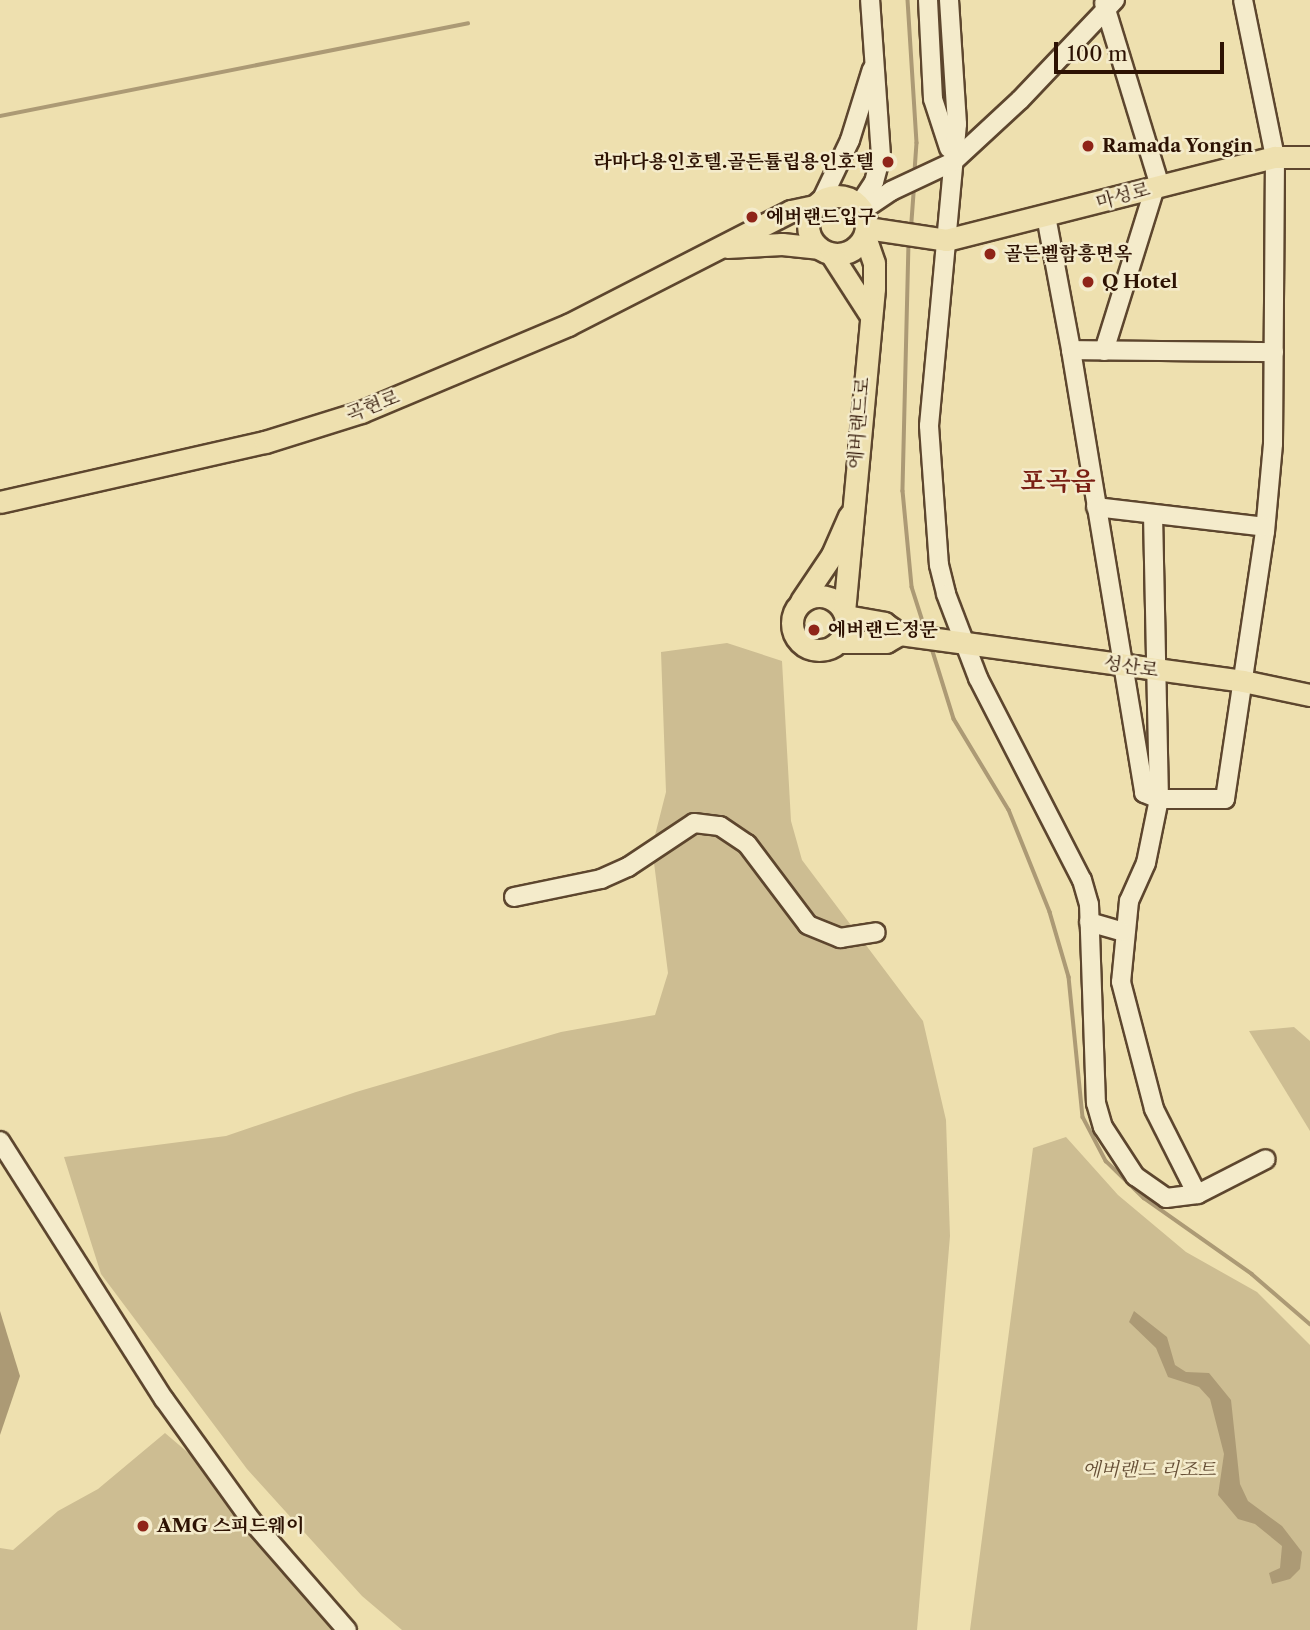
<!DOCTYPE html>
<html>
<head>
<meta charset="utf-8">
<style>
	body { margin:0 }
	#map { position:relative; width:1310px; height:1630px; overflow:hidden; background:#eee0af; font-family:"Libre Caslon Text","Noto Serif KR",serif }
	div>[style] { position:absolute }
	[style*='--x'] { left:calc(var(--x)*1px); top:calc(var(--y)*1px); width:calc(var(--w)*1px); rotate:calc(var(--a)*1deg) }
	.green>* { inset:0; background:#cdbd92 }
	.water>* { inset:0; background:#ac9a75 }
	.stream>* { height:3.5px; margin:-1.75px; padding:0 1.75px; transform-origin:1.75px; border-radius:1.75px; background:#ac9a75 }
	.roads { filter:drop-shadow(2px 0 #5d462e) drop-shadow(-2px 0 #5d462e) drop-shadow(0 2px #5d462e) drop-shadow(0 -2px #5d462e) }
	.minor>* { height:18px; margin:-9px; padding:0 9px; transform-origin:9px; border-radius:9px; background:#f4ebcb }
	.major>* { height:21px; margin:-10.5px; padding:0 10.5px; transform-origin:10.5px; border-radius:10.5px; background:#eee0af }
	.major>.ring { margin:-10.5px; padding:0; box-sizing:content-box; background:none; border:21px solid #eee0af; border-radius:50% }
	.dots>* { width:19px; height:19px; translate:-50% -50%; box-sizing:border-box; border:4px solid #f4ebcb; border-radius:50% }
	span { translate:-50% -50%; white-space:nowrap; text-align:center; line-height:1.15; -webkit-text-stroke:5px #f4ebcb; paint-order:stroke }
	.poi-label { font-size:19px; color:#2d1203; font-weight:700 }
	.left { translate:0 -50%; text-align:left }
	.right { translate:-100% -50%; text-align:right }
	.street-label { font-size:19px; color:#2d1203 }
	.park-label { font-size:19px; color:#654e35; font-style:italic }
	.district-label { font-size:26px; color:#7a1f14; font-weight:700 }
	.scale { position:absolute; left:1054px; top:42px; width:170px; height:32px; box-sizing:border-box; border:4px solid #2d1203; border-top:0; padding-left:9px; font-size:21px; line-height:24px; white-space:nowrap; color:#2d1203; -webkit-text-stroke:5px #f4ebcb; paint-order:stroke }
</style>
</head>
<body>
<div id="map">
	<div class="green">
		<i style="clip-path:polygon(727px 643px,782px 661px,791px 821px,802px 860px,923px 1021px,946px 1120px,950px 1236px,917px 1630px,402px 1630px,362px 1596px,247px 1469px,101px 1274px,64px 1157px,226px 1136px,356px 1092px,561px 1032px,655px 1015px,668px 973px,652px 847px,666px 792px,661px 652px)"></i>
		<i style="clip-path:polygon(1294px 1027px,1310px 1041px,1310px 1131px,1249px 1031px)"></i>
		<i style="clip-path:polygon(1066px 1137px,1118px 1195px,1186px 1252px,1257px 1292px,1310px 1345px,1310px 1630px,970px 1630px,1033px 1148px)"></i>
		<i style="clip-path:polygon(165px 1433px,212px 1473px,255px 1540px,335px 1630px,0 1630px,0 1548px,13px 1550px,58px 1511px,98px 1489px)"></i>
	</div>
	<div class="water">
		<i style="clip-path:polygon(0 1311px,20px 1376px,0 1435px)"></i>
		<i style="clip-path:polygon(1134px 1311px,1167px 1337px,1175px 1365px,1186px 1372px,1209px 1373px,1231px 1400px,1240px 1484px,1248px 1501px,1282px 1526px,1302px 1552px,1300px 1569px,1290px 1579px,1272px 1584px,1269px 1573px,1280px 1568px,1282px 1546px,1255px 1524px,1238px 1519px,1218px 1495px,1224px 1454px,1210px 1399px,1199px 1387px,1168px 1377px,1156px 1348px,1129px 1322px)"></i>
	</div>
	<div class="stream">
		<i style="--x:908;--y:0;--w:143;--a:86.4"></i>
		<i style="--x:917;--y:143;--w:29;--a:94"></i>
		<i style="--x:0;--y:116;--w:477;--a:-11.2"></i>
		<i style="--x:911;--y:228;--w:41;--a:-85.8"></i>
		<i style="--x:909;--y:243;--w:248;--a:91.4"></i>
		<i style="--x:903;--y:491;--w:96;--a:84.6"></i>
		<i style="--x:912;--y:587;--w:46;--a:72.3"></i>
		<i style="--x:931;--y:645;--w:77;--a:72.7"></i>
		<i style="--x:954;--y:719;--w:106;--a:58.9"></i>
		<i style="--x:1009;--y:810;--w:110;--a:68.1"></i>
		<i style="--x:1050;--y:912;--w:68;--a:73.7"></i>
		<i style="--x:1069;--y:977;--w:141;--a:84.3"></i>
		<i style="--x:1083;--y:1117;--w:50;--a:62.4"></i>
		<i style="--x:1106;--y:1161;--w:53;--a:44.2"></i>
		<i style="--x:1144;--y:1198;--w:132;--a:35.1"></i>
		<i style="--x:1252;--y:1274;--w:77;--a:40.8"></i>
	</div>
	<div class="roads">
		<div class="minor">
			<i style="--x:928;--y:0;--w:99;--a:87.1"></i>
			<i style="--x:933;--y:99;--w:52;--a:71.9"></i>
			<i style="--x:949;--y:0;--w:124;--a:86.3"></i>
			<i style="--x:957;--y:124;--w:303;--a:95.3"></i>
			<i style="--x:929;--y:426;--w:139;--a:85.9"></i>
			<i style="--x:939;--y:565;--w:30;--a:76"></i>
			<i style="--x:946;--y:594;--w:90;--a:69.1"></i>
			<i style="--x:978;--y:678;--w:227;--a:62.8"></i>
			<i style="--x:1082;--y:880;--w:25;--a:74"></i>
			<i style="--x:1089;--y:904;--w:199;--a:88"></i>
			<i style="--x:1096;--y:1103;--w:25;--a:74"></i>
			<i style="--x:1103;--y:1127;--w:59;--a:56.9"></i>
			<i style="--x:1135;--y:1176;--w:38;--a:35"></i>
			<i style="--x:1166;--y:1198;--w:32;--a:-7"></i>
			<i style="--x:1198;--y:1194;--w:76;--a:-27.2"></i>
			<i style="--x:1104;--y:3;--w:191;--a:73"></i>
			<i style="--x:822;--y:199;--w:65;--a:-64.6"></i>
			<i style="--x:850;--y:140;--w:74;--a:-72.8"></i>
			<i style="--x:859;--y:205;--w:27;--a:-57"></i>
			<i style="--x:874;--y:182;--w:27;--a:-75"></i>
			<i style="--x:881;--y:156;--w:156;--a:-94"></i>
			<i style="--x:863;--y:210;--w:34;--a:-34"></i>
			<i style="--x:891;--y:191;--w:68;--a:-25.1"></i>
			<i style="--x:953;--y:162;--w:91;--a:-42.8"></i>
			<i style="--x:1020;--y:100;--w:138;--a:-46.5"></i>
			<i style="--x:1046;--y:216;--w:136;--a:79.4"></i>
			<i style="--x:1071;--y:350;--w:203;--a:0.6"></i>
			<i style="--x:1071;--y:350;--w:449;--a:80.6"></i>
			<i style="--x:1144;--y:793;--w:16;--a:22"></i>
			<i style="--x:1159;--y:799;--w:66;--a:0"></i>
			<i style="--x:1225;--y:799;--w:270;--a:-81.5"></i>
			<i style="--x:1265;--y:532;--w:88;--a:-84.8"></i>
			<i style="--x:1273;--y:444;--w:287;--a:-89.6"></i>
			<i style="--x:1275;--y:157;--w:160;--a:-101.5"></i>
			<i style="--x:1104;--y:351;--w:172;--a:-72.7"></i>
			<i style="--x:1096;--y:507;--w:170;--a:6.7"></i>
			<i style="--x:1153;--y:514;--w:285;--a:88.8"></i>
			<i style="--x:1159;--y:799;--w:65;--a:101.5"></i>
			<i style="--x:1146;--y:863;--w:42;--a:114.1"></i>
			<i style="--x:1129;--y:901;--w:81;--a:95.6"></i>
			<i style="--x:1121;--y:982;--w:131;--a:75.4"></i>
			<i style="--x:1154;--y:1109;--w:95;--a:63.2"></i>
			<i style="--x:514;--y:897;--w:89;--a:-11.7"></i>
			<i style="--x:601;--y:879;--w:30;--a:-24"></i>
			<i style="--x:628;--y:867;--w:79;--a:-33.7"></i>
			<i style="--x:694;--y:823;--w:26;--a:7"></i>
			<i style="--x:720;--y:826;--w:32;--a:34"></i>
			<i style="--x:747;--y:844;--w:101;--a:53"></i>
			<i style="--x:808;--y:925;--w:35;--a:22"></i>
			<i style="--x:840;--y:938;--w:36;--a:-9"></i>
			<i style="--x:1089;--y:922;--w:35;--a:16"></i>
			<i style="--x:0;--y:1141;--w:306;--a:57.6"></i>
			<i style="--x:164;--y:1399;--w:149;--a:54.3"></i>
			<i style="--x:251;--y:1520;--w:146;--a:48.9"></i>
		</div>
		<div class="major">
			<i class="ring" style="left:808px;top:196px;width:37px;height:37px"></i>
			<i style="--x:867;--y:228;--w:80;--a:8.6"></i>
			<i style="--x:946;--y:240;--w:339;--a:-14.2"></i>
			<i style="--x:1275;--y:157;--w:35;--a:0"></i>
			<i style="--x:727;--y:247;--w:55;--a:-3.1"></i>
			<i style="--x:782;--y:244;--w:36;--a:6"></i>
			<i style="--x:831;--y:254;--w:70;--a:57.2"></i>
			<i style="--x:0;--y:502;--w:272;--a:-12.8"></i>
			<i style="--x:265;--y:442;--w:101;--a:-17.4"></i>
			<i style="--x:361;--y:412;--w:225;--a:-22.8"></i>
			<i style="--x:568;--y:325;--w:250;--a:-27.1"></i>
			<i style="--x:791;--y:211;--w:24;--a:-12"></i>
			<i class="ring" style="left:792px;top:596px;width:33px;height:33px"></i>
			<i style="--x:801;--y:601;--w:55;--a:-56"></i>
			<i style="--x:832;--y:555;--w:43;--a:-66.4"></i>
			<i style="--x:844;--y:612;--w:325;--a:-84.7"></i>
			<i style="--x:874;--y:288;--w:25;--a:-90"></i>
			<i style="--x:874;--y:263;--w:28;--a:-109"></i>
			<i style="--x:846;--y:616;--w:39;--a:10"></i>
			<i style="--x:884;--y:623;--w:19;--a:35"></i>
			<i style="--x:900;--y:634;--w:346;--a:7.8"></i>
			<i style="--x:1243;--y:681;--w:68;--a:11.8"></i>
			<i style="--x:839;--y:642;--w:47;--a:0"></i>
			<i style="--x:886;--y:642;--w:16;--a:-30"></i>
		</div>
	</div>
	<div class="dots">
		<i style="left:1088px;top:146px;background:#8f2418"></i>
		<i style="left:888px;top:162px;background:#8f2418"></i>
		<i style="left:752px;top:217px;background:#8f2418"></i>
		<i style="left:990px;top:254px;background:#8f2418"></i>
		<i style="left:1088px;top:282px;background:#8f2418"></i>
		<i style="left:814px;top:630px;background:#8f2418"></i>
		<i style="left:143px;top:1526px;background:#8f2418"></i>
	</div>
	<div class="poi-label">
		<span class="left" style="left:1102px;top:146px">Ramada Yongin</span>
		<span class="right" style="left:874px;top:162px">라마다용인호텔.골든튤립용인호텔</span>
		<span class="left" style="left:766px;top:217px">에버랜드입구</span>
		<span class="left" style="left:1004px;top:254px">골든벨함흥면옥</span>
		<span class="left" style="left:1102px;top:282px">Q Hotel</span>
		<span class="left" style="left:828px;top:630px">에버랜드정문</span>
		<span class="left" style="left:157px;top:1526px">AMG 스피드웨이</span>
	</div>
	<div class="street-label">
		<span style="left:1123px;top:196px;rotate:-15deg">마성로</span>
		<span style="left:373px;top:406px;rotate:-21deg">곡현로</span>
		<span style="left:859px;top:423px;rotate:-85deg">에버랜드로</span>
		<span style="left:1131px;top:667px;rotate:8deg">성산로</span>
	</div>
	<div class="park-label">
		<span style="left:1149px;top:1470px">에버랜드 리조트</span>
	</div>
	<div class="district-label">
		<span style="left:1058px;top:482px">포곡읍</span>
	</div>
	<div class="scale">100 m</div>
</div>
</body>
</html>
